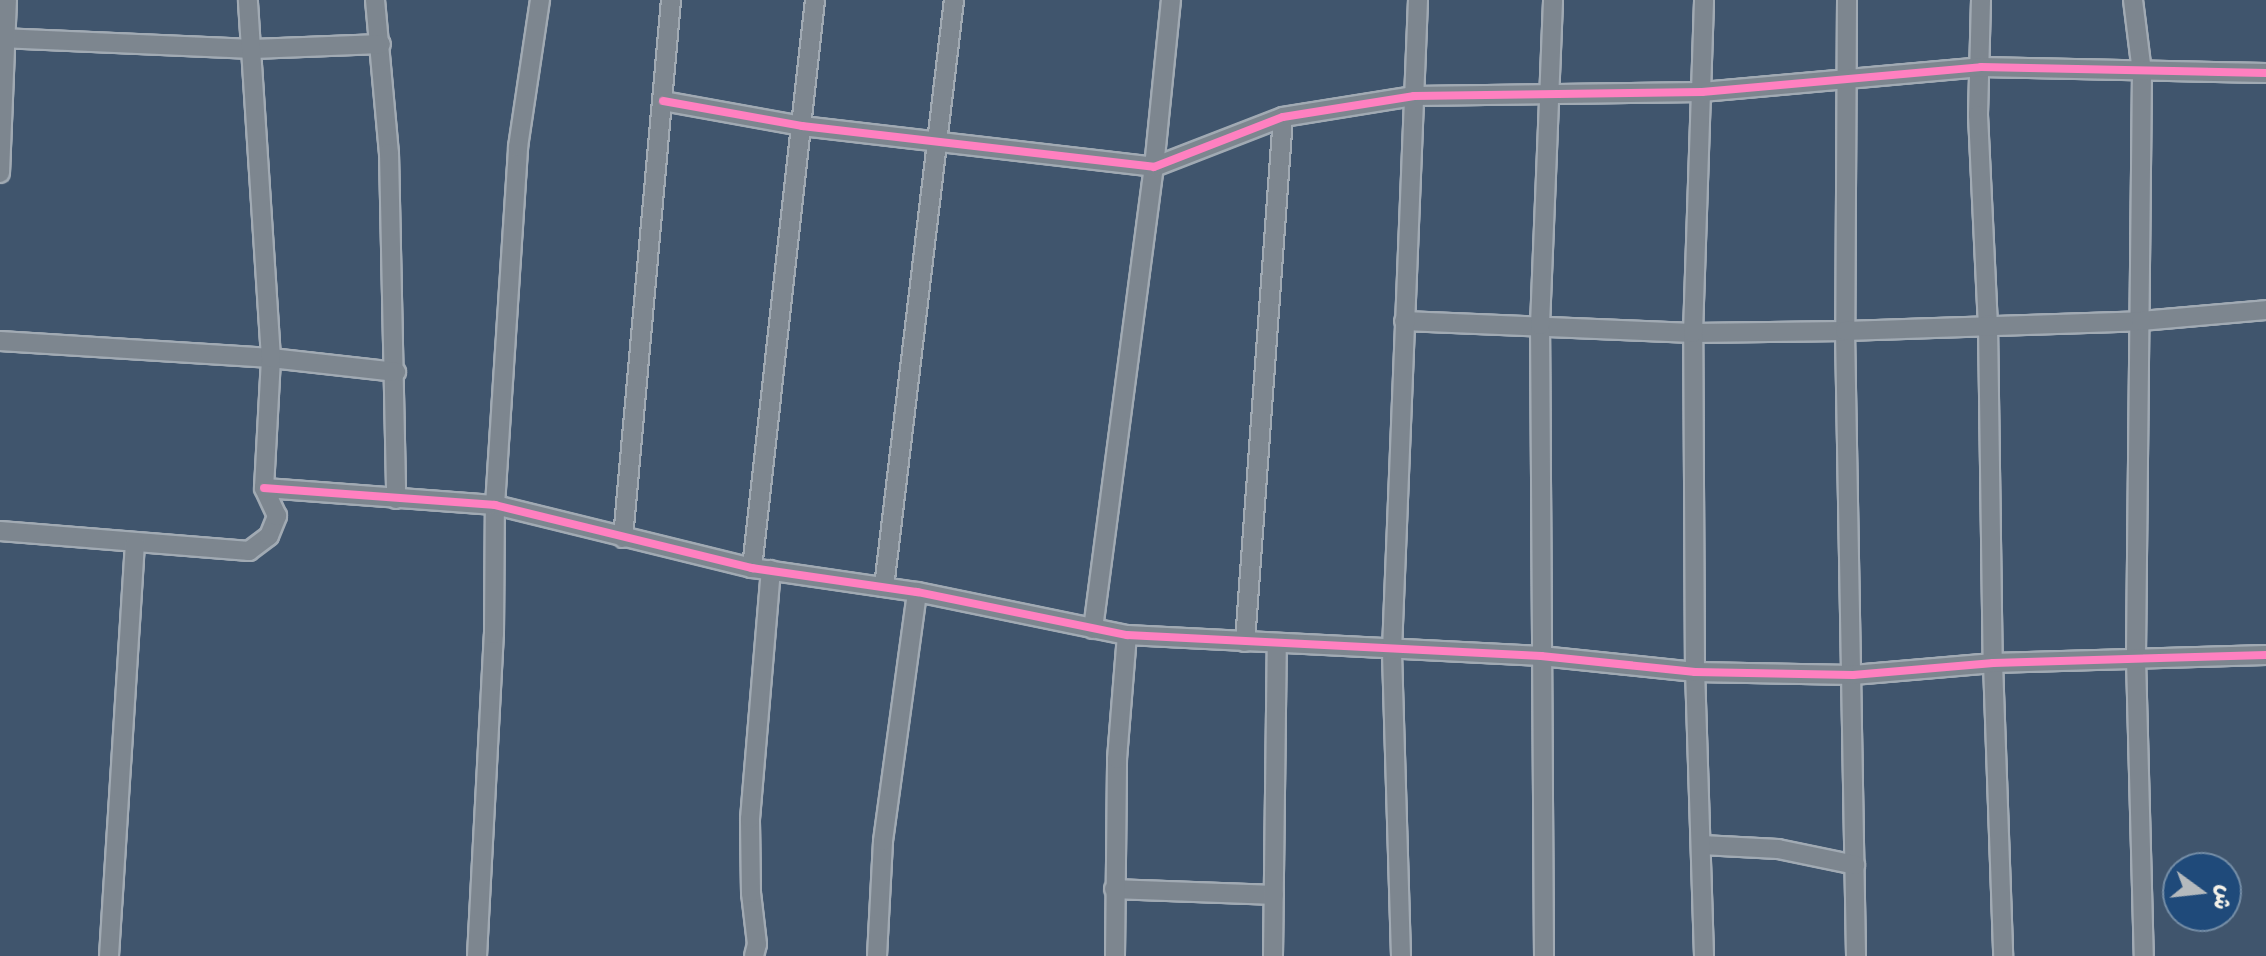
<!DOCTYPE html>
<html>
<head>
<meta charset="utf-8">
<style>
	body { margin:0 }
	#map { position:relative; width:2266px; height:956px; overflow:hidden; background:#40556d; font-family:"Comic Neue","Playpen Sans Arabic",sans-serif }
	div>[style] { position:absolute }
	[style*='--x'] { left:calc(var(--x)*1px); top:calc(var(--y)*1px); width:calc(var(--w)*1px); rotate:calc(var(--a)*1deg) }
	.roads { filter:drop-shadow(2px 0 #a1aab3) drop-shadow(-2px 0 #a1aab3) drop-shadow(0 2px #a1aab3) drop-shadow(0 -2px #a1aab3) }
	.street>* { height:18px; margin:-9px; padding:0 9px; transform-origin:9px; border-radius:9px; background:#7d868f }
	.cycleway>* { height:8px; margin:-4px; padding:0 4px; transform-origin:4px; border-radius:4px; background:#ff80c0 }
	span { translate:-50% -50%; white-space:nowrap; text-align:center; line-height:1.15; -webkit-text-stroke:6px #1f4a7a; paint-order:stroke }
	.north { position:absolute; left:2162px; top:852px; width:80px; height:80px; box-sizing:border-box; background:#1f4a7a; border:2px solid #748da6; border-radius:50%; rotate:105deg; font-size:22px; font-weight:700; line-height:32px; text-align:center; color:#f4f1e8 }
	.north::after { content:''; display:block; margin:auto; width:28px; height:36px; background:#b5babd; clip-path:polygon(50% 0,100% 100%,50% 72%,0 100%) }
</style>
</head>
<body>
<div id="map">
	<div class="roads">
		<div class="street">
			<i style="--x:375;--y:0;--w:154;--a:84.8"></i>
			<i style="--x:389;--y:153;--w:346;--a:88.8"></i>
			<i style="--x:1847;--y:0;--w:331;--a:90.3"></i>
			<i style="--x:1845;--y:331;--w:625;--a:88.99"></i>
			<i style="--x:1981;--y:0;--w:115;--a:91.5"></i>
			<i style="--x:1978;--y:115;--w:209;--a:87.3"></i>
			<i style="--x:1988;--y:324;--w:339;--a:89.2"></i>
			<i style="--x:1993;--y:663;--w:293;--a:88"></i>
			<i style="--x:2133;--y:0;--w:73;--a:82.9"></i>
			<i style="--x:2142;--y:72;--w:587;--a:90.59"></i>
			<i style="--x:2136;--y:659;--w:297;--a:88.5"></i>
			<i style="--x:0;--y:38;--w:253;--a:2.5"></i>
			<i style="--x:253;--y:49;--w:128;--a:-2.2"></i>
			<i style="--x:663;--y:101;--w:141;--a:10.2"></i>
			<i style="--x:802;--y:126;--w:354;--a:6.6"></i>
			<i style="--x:1154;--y:167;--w:138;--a:-21.2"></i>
			<i style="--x:1283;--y:117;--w:133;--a:-9.1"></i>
			<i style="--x:1414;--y:96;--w:288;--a:-0.8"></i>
			<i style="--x:1702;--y:92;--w:280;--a:-5.1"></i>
			<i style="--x:1981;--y:67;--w:285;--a:1.2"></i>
			<i style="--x:0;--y:173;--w:173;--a:-87.7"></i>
			<i style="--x:1404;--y:321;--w:289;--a:2.4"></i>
			<i style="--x:1693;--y:333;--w:152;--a:-0.8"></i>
			<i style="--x:1845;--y:331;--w:296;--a:-1.9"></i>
			<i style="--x:2141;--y:321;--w:125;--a:-5"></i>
			<i style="--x:0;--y:341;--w:272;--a:3.6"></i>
			<i style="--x:271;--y:358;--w:126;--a:6.4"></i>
			<i style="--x:264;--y:488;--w:232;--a:4.2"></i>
			<i style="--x:495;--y:505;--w:265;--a:13.8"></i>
			<i style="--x:752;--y:568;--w:167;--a:8.3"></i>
			<i style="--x:917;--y:592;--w:214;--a:11.6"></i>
			<i style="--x:1127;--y:635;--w:415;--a:2.9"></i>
			<i style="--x:1541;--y:656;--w:155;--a:5.9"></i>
			<i style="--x:1695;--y:672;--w:158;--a:1.1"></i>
			<i style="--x:1853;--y:675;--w:141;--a:-4.9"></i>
			<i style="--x:1993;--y:663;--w:273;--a:-1.7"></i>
			<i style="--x:0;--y:531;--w:250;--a:4.6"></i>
			<i style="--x:249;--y:551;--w:25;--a:-37"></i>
			<i style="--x:269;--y:536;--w:22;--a:-68"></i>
			<i style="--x:277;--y:516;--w:31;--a:-115"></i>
			<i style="--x:264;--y:488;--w:130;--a:-86.9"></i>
			<i style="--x:271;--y:358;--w:359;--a:-93.7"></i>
			<i style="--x:623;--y:538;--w:540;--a:-84.9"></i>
			<i style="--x:752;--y:568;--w:571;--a:-83.67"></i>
			<i style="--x:884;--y:587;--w:591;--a:-83.2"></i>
			<i style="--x:1093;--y:629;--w:466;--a:-82.5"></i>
			<i style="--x:1154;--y:167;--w:168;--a:-84.2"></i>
			<i style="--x:1245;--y:642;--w:526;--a:-85.86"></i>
			<i style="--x:1702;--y:845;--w:76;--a:3"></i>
			<i style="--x:1778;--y:849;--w:79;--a:11.7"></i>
			<i style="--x:1114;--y:889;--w:160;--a:2.1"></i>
			<i style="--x:109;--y:956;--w:414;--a:-86.4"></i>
			<i style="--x:477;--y:956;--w:322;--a:-87"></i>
			<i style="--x:494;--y:634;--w:129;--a:-89.6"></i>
			<i style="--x:495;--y:505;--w:359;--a:-86.3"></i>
			<i style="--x:518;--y:147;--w:149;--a:-81.5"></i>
			<i style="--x:754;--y:956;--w:12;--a:-76"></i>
			<i style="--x:757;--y:944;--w:51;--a:-96.7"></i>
			<i style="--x:751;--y:893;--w:74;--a:-90.8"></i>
			<i style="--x:750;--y:819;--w:250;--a:-85.2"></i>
			<i style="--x:877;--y:956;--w:115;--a:-87"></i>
			<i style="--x:883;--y:841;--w:251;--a:-82.2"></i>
			<i style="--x:1115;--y:956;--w:197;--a:-89.4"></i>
			<i style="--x:1117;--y:759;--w:124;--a:-85.4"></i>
			<i style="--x:1273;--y:956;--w:312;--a:-89.3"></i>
			<i style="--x:1401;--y:956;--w:306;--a:-91.7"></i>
			<i style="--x:1392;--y:650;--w:651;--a:-87.71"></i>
			<i style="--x:1544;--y:956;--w:631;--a:-90.36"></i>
			<i style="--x:1540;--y:325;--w:325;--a:-87.7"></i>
			<i style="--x:1704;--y:956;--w:284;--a:-91.8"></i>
			<i style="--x:1695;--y:672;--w:339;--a:-90.3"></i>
			<i style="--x:1693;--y:333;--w:333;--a:-88.1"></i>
		</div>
	</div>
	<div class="cycleway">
		<i style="--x:663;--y:101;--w:141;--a:10.2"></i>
		<i style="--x:802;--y:126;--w:354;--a:6.6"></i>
		<i style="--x:1154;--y:167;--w:138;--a:-21.2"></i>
		<i style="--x:1283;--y:117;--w:133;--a:-9.1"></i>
		<i style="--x:1414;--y:96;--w:288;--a:-0.8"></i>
		<i style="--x:1702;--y:92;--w:280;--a:-5.1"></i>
		<i style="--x:1981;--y:67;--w:285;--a:1.2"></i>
		<i style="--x:264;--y:488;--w:232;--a:4.2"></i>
		<i style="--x:495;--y:505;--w:265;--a:13.8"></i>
		<i style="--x:752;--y:568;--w:167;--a:8.3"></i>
		<i style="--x:917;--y:592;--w:214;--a:11.6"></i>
		<i style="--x:1127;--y:635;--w:415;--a:2.9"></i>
		<i style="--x:1541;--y:656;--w:155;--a:5.9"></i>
		<i style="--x:1695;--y:672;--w:158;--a:1.1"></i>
		<i style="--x:1853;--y:675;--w:141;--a:-4.9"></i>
		<i style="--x:1993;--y:663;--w:273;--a:-1.7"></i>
	</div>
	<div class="north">ش</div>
</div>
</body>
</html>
